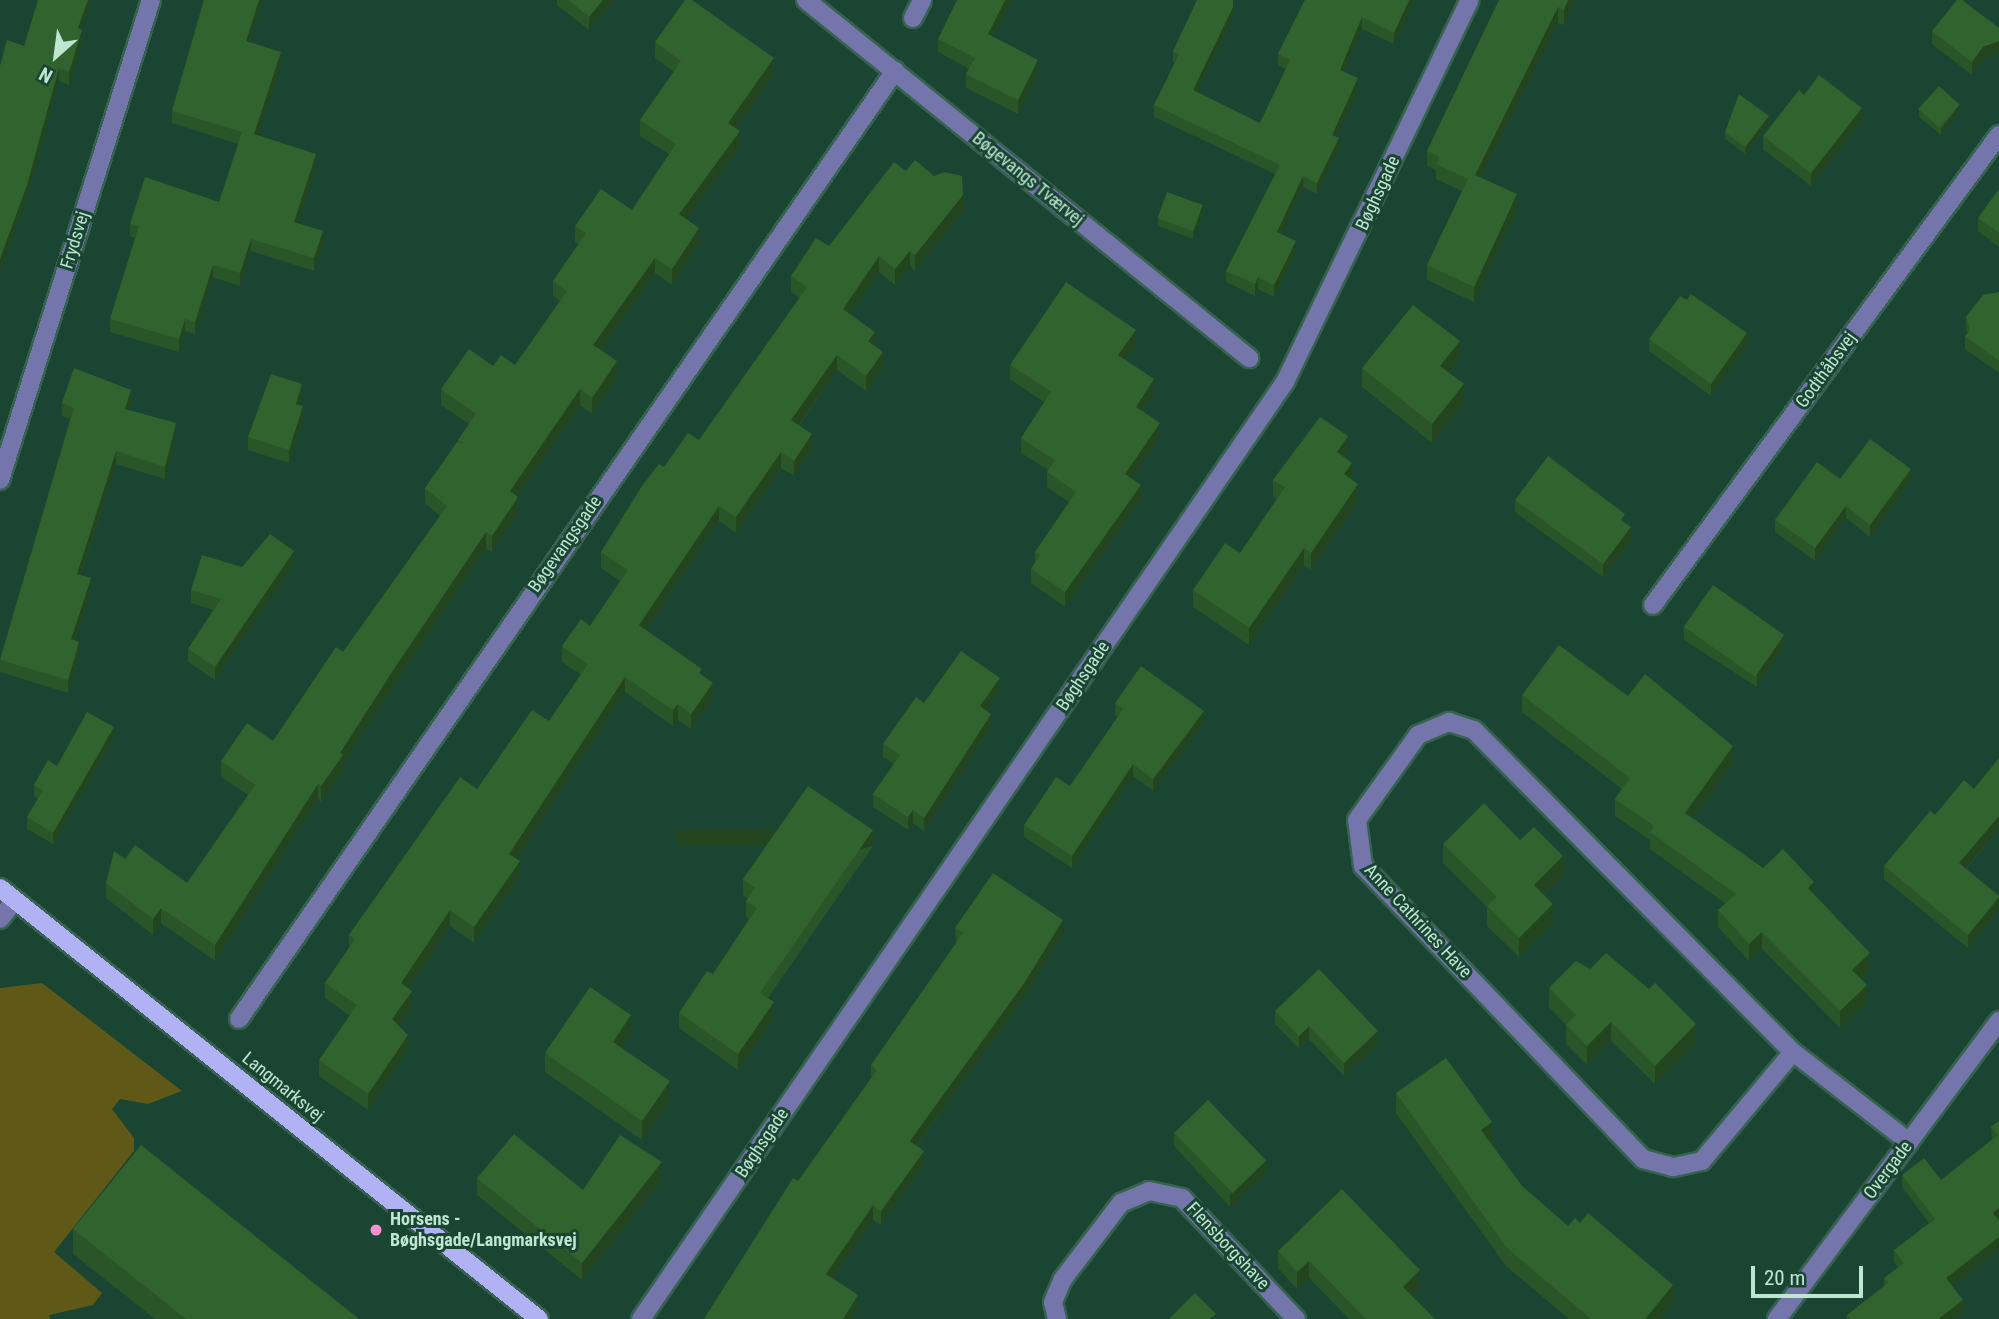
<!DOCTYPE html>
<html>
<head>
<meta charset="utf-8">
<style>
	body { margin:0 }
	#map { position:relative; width:1999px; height:1319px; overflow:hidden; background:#194532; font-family:"Roboto Condensed",sans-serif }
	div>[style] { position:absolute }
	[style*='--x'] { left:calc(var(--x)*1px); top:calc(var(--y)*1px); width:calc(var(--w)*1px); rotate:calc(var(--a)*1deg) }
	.green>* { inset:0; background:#5f5817 }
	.roads { filter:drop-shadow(2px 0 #37624f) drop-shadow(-2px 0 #37624f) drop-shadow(0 2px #37624f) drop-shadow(0 -2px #37624f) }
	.minor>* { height:18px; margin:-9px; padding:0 9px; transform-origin:9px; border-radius:9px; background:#7475aa }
	.major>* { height:18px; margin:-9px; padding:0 9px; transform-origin:9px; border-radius:9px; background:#b1b2f3 }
	.wall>* { inset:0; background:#295528 }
	.shaded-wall>* { inset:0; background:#224520; transform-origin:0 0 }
	.building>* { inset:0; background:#30632e; transform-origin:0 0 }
	.dots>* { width:19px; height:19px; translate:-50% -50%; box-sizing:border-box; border:4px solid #194532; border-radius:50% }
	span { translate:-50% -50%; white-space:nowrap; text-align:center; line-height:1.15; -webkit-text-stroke:6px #194532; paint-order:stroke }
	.street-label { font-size:18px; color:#bee6d1 }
	.poi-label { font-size:18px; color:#bee6d1; font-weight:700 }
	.left { translate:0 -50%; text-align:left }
	.north { position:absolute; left:21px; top:21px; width:70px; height:70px; -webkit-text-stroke:5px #194532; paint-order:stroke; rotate:208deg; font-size:19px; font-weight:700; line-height:28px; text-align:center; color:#bee6d1 }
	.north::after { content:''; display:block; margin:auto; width:24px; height:32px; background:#bee6d1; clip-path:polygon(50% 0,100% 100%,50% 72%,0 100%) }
	.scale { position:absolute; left:1751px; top:1266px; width:112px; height:32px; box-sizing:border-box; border:4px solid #bee6d1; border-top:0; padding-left:9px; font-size:21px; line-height:24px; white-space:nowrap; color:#bee6d1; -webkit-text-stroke:5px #194532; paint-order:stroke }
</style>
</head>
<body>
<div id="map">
	<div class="green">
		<i style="clip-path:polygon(42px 983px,182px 1091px,148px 1104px,120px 1099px,112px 1109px,134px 1138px,134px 1151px,54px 1252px,102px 1293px,93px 1305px,49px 1315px,50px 1319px,0 1319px,0 988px)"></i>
	</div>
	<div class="roads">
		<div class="minor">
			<i style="--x:806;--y:0;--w:570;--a:38.94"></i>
			<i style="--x:913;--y:18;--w:20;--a:-63"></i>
			<i style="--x:0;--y:480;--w:503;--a:-72.54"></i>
			<i style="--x:1653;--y:605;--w:584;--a:-53.64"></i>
			<i style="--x:0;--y:919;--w:24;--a:-52"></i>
			<i style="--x:239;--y:1019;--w:1153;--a:-55.32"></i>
			<i style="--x:1793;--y:1052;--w:142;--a:129.9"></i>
			<i style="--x:1702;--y:1161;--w:30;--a:168"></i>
			<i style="--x:1673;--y:1167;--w:31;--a:-165"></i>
			<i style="--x:1643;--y:1159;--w:405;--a:-133.7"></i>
			<i style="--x:1363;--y:866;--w:46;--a:-97.4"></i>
			<i style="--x:1357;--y:820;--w:105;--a:-54.3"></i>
			<i style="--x:1418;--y:735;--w:34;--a:-23"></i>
			<i style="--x:1449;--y:722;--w:26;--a:18"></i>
			<i style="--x:1474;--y:730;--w:453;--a:45.3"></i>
			<i style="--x:1793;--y:1052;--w:147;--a:37.8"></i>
			<i style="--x:641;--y:1319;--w:1137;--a:-55.5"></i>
			<i style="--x:1285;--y:382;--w:424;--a:-64.2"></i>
			<i style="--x:1057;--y:1319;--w:17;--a:-103"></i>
			<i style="--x:1053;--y:1302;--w:25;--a:-67"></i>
			<i style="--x:1063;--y:1279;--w:96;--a:-52.7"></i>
			<i style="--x:1121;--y:1203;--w:30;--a:-23"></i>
			<i style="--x:1149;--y:1191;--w:34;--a:12"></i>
			<i style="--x:1182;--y:1198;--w:166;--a:46.7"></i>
			<i style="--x:1777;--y:1319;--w:372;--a:-53.3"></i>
		</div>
		<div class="major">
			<i style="--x:0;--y:888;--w:690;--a:38.65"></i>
		</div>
	</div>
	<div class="wall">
		<i style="clip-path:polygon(204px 0,263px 0,250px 42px,281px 65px,258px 135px,316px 167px,298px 223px,323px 244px,314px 271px,251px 251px,240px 286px,213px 277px,195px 334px,185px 331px,179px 352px,110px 332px,110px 319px,135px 238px,130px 236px,130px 224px,219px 202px,238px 144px,172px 123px,172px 111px)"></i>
		<i style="clip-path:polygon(557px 0,614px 0,589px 30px,557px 5px)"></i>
		<i style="clip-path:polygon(957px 0,1012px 0,993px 37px,1038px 73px,1018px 114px,966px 88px,966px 74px,969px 69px,938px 52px,938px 39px)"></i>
		<i style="clip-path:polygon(1233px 0,1233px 18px,1197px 92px,1260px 123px,1286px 69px,1278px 66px,1278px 54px,1305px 0,1413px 0,1413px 4px,1394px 44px,1362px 29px,1344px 72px,1358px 90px,1336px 137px,1339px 150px,1317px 194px,1303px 187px,1281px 234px,1296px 253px,1274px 297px,1258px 289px,1255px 296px,1226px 282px,1226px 271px,1275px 174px,1154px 117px,1154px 105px,1175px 63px,1173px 62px,1173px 51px)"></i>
		<i style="clip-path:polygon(1499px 0,1576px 0,1564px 25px,1558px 23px,1481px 178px,1517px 210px,1474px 302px,1427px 280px,1427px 265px,1462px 191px,1436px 179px,1436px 170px,1427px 166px,1427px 151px)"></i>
		<i style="clip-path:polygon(82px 29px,82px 43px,69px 85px,59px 81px,27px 198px,24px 46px)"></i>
		<i style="clip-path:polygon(1932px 31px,1983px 60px,1972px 75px,1932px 44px)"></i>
		<i style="clip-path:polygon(655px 42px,774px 74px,735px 128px,740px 147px,686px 219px,699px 244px,672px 285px,655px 273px,601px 350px,617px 377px,592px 414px,580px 405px,517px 496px,518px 513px,492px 552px,486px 548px,392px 688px,343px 764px,343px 771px,321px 802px,318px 799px,215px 961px,161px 923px,153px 935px,106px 898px,106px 883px,125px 859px,187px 883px,248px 795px,221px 777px,221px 761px,273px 741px,343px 652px,440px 516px,425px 503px,425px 488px,458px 443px,458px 440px,469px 424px,441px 405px,441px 389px,493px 366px,515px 365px,560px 301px,553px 296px,553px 281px,579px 244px,575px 242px,575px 226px,632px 210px,669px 154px,640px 136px,640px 120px,674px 72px,655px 58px)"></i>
		<i style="clip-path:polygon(1804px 95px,1862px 121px,1811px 186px,1763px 149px,1763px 136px)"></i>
		<i style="clip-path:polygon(1919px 110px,1960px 111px,1941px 135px,1919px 117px)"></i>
		<i style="clip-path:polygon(1769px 123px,1745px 154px,1725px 139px,1725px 132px)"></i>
		<i style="clip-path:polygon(906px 171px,963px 211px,915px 271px,910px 266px,895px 285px,879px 272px,850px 315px,875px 346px,883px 368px,866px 391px,837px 370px,799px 426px,812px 450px,794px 476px,781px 468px,736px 533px,719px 521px,646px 630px,702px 675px,713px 698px,691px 729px,678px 720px,673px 726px,625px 692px,516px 859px,520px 877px,474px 943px,450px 926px,408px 988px,412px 1007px,399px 1025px,408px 1050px,368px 1110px,319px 1076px,319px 1060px,350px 1016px,325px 998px,325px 983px,349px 948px,349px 935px,477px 789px,549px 721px,581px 675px,562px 662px,562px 646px,590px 626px,620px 581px,601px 568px,601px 552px,664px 467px,699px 440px,800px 298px,791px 292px,791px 276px,829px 246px)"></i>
		<i style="clip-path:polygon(1999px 189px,1999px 247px,1978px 231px,1978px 218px)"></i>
		<i style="clip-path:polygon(1203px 211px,1193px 239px,1158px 226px,1158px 219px)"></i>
		<i style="clip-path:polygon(1999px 292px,1999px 373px,1965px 349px,1965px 336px,1968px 334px,1966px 329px,1966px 317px)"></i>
		<i style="clip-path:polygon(1649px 339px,1747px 346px,1711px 396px,1649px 351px)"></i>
		<i style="clip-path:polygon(1136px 345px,1125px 360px,1154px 394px,1143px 411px,1160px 437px,1132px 478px,1141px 499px,1065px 607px,1031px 583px,1031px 569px,1035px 564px,1035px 552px,1069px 502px,1047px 487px,1047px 472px,1048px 470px,1021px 453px,1021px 438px,1044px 402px,1010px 379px,1010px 365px)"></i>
		<i style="clip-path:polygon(1460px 360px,1450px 373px,1464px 403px,1432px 443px,1362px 387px,1362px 368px)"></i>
		<i style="clip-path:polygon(302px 397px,299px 405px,303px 419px,289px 463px,248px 450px,248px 437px)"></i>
		<i style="clip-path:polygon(62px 403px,131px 403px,129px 410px,176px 436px,165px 479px,116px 464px,81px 575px,91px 590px,75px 640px,79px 654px,68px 693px,0 672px,0 660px,70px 419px,62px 416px)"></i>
		<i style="clip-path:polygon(1348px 453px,1345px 458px,1358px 501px,1311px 570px,1304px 565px,1249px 645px,1193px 607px,1193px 590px,1240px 553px,1277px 499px,1273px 497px,1273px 480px)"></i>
		<i style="clip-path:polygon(1840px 479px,1911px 481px,1870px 537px,1846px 518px,1815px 561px,1775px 532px,1775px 520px)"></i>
		<i style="clip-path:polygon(1515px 500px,1625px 523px,1631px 540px,1603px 577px,1515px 512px)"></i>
		<i style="clip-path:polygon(294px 564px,215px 680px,188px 662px,188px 649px,213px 610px,191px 603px,191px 590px,242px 567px)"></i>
		<i style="clip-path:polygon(1684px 627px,1784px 648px,1757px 687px,1684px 640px)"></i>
		<i style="clip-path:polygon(1000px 691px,986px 710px,991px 727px,924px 831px,913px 823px,908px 830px,873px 807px,873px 794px,894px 764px,883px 757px,883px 744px,924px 703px)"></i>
		<i style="clip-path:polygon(1522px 695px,1628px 696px,1733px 763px,1693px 818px,1763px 868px,1814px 894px,1870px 970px,1861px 979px,1867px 1002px,1840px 1028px,1762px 949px,1749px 961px,1718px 927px,1718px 910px,1726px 904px,1650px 849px,1650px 840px,1615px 816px,1615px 799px,1622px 789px,1522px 712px)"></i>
		<i style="clip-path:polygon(1115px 703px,1204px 723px,1153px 791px,1133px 776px,1072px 868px,1024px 837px,1024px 825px,1070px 786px,1118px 717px,1115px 715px)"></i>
		<i style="clip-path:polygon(114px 738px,53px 844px,27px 829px,27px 817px,38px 799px,34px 796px,34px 785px)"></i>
		<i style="clip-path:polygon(1999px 758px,1999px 829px,1966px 869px,1999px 896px,1999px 910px,1968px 948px,1884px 879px,1884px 866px,1935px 815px,1974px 789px)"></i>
		<i style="clip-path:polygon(1443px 844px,1563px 875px,1544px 894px,1553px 923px,1519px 957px,1487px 926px,1487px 907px,1443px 863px)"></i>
		<i style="clip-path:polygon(873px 846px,768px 998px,774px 1018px,738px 1070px,679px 1028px,679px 1013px,713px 974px,749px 919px,746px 917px,746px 901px,748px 899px,743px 895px,743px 879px)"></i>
		<i style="clip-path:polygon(955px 928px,1063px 934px,1025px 996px,917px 1146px,924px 1165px,881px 1225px,873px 1220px,833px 1278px,858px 1309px,704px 1319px,798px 1181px,871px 1078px,871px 1065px,956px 943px)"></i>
		<i style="clip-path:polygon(1549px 988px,1696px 1043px,1655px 1084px,1611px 1041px,1587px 1065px,1566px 1044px,1566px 1025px,1549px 1007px)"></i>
		<i style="clip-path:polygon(1275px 1011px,1378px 1044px,1344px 1076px,1309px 1039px,1299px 1049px,1275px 1024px)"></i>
		<i style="clip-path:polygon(631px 1034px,621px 1048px,670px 1100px,642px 1140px,545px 1072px,545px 1053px)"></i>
		<i style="clip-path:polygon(1396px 1093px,1492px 1141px,1490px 1142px,1522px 1186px,1568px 1226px,1673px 1304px,1661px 1319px,1569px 1319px,1506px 1266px,1396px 1113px)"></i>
		<i style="clip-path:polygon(1999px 1121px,1999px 1250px,1952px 1286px,1963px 1313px,1954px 1319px,1847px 1319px,1847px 1315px,1884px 1286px,1884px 1278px,1898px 1268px,1894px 1262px,1894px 1250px,1929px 1223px,1902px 1187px,1902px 1175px,1941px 1180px,1992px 1140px,1991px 1127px)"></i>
		<i style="clip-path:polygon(1174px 1133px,1266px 1174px,1230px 1207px,1174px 1146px)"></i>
		<i style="clip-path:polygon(477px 1178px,583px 1190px,662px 1180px,582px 1280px,477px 1195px)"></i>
		<i style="clip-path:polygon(73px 1229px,359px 1319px,155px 1319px,73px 1254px)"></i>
		<i style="clip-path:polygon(1278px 1251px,1420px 1288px,1412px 1296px,1435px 1319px,1349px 1319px,1309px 1278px,1297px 1289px,1278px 1268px)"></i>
	</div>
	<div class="shaded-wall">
		<i style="clip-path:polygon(88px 0,92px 0,78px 41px,78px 28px)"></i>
		<i style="clip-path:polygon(259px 0,263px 0,246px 54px,246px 41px)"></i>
		<i style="clip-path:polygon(603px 0,614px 0,589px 30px,589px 17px)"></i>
		<i style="clip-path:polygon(1005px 0,1012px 0,988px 47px,988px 34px)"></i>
		<i style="clip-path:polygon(1409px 0,1413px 0,1413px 4px,1394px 44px,1394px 33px)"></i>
		<i style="clip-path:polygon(1568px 0,1576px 0,1564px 25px,1564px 10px)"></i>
		<i style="clip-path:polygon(1233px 7px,1233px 18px,1193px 101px,1193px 90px)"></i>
		<i style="clip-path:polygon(1558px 7px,1558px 23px,1475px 190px,1475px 175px)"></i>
		<i style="clip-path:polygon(1362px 17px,1362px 29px,1340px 82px,1340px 70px)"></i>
		<i style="clip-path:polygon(82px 30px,82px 43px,69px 85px,69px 72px)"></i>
		<i style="clip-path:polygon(1999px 41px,1999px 54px,1983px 60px,1972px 75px,1972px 62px,1983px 47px)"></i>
		<i style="clip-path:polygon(281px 52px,281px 65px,254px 147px,254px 134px)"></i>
		<i style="clip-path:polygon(774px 58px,774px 74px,728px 139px,728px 123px)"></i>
		<i style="clip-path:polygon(1038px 60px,1038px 73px,1018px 114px,1018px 100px)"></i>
		<i style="clip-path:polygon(59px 68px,59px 81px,27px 198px,0 272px,0 259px)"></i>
		<i style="clip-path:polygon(1358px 78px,1358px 90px,1332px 147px,1332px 135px)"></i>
		<i style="clip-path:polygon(1960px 105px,1960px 111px,1941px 135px,1941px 129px)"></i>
		<i style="clip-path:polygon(1862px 108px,1862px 121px,1811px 186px,1811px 173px)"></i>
		<i style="clip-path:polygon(1769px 116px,1769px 123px,1745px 154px,1745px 147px)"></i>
		<i style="clip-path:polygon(740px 131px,740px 147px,679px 230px,679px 214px)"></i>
		<i style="clip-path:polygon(1339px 138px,1339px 150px,1317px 194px,1317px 183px)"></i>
		<i style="clip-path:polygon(316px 154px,316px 167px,294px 235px,294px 222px)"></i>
		<i style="clip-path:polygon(1303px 176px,1303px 187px,1277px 244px,1277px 232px)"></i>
		<i style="clip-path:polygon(1517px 194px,1517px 210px,1474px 302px,1474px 287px)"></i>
		<i style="clip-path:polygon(963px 195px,963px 211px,915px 271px,915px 255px)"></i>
		<i style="clip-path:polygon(1203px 205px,1203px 211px,1193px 239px,1193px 232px)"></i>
		<i style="clip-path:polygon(699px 228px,699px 244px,672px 285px,672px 269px)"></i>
		<i style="clip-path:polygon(323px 231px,323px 244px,314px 271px,314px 258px)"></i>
		<i style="clip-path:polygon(251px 239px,251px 251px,240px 286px,240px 273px)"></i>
		<i style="clip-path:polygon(1296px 241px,1296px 253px,1274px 297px,1274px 285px)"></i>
		<i style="clip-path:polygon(910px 251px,910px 266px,895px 285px,895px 269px)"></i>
		<i style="clip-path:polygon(879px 256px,879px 272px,843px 325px,843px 309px)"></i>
		<i style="clip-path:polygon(655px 258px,655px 273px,593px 361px,593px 345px)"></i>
		<i style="clip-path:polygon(213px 265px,213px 277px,195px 334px,195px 322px)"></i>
		<i style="clip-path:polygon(1258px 277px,1258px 289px,1255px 296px,1255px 284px)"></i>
		<i style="clip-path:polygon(185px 319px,185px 331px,179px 352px,179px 339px)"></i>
		<i style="clip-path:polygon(1136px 330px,1136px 345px,1118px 369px,1118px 355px)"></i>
		<i style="clip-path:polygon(875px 332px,875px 348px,868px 341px)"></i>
		<i style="clip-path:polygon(1747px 333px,1747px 346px,1711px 396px,1711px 384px)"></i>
		<i style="clip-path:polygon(1460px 341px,1460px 360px,1440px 385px,1440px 366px)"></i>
		<i style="clip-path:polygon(883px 352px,883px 368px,866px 391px,866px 376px)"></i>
		<i style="clip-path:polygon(837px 355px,837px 370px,791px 436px,791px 420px)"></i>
		<i style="clip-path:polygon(617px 361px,617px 377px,592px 414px,592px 398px)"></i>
		<i style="clip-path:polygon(1154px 379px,1154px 394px,1136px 421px,1136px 407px)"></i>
		<i style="clip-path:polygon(302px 384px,302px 397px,296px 417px,296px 404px)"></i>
		<i style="clip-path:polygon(1464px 384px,1464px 403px,1432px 443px,1432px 424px)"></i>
		<i style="clip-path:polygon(580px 389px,580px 405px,510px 507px,510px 491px)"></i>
		<i style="clip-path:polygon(131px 390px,131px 403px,125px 421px,125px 409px)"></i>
		<i style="clip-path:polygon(303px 406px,303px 419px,289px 463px,289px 450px)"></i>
		<i style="clip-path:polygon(176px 423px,176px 436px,165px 479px,165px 467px)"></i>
		<i style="clip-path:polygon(1160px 423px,1160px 437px,1125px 489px,1125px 474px)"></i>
		<i style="clip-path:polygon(812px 434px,812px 450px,794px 476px,794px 461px)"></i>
		<i style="clip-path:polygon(1348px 436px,1348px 453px,1337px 469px,1337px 452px)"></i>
		<i style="clip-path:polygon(116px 451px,116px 464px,77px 586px,77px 574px)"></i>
		<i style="clip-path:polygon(781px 452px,781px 468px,736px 533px,736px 517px)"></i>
		<i style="clip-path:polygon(1352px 463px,1352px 479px,1344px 491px,1344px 474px)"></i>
		<i style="clip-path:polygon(1911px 469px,1911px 481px,1870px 537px,1870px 525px)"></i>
		<i style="clip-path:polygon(1358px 484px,1358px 501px,1311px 570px,1311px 553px)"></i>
		<i style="clip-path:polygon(1141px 485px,1141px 499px,1065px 607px,1065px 592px)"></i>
		<i style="clip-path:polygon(518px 497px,518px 513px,492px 552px,492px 536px)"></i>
		<i style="clip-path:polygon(719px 506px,719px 521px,639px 641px,639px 625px)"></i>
		<i style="clip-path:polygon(1846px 506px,1846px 518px,1815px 561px,1815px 548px)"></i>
		<i style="clip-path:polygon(1631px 527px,1631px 540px,1603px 577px,1603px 564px)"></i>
		<i style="clip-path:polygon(486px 532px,486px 548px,392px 688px,343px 764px,343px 771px,321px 802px,321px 786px,340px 753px,392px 672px)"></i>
		<i style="clip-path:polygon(1304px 548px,1304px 565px,1249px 645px,1249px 628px)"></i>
		<i style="clip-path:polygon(294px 551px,294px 564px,215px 680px,215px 667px)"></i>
		<i style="clip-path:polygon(91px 578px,91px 590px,71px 652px,71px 639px)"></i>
		<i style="clip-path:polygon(1784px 635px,1784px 648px,1757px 687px,1757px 674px)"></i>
		<i style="clip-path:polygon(79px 642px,79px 654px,68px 693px,68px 680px)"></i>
		<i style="clip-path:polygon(625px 677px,625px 692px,509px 870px,509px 854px)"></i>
		<i style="clip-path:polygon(1000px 678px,1000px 691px,980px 719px,980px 706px)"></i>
		<i style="clip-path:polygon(713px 683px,713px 698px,691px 729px,691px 714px)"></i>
		<i style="clip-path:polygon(678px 704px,678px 720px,673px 726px,673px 710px)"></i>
		<i style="clip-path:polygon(1204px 711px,1204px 723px,1153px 791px,1153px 779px)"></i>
		<i style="clip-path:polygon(991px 714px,991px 727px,924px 831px,924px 818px)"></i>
		<i style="clip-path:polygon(114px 727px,114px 738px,53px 844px,53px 833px)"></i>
		<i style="clip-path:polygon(1733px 746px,1733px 763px,1685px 830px,1685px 813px)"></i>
		<i style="clip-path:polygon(1133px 764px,1133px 776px,1072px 868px,1072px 856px)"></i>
		<i style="clip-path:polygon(318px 784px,318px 799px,215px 961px,215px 945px)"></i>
		<i style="clip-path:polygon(913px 810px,913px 823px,908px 830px,908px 817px)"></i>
		<i style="clip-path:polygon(1999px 816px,1999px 829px,1959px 876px,1959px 863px)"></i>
		<i style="left:873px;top:830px;width:16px;height:198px;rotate:90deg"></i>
		<i style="clip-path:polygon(1563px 856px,1563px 875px,1534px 904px,1534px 885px)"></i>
		<i style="clip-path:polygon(520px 861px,520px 877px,474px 943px,474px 927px)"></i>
		<i style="clip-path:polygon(1814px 882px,1814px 899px,1808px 888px)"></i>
		<i style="clip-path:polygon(1999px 897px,1999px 910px,1968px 948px,1968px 935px)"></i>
		<i style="clip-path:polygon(1553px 904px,1553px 923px,1519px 957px,1519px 938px)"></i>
		<i style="clip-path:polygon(161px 908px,161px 923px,153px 935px,153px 919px)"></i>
		<i style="clip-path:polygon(450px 910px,450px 926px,401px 999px,401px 983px)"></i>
		<i style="clip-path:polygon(1063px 920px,1063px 934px,1025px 996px,910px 1155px,910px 1141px)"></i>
		<i style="clip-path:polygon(1762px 932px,1762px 949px,1749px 961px,1749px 944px)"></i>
		<i style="clip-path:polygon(1870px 953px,1870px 970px,1852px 987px,1852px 970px)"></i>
		<i style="clip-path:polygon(1867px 985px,1867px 1002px,1840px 1028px,1840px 1011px)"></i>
		<i style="clip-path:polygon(412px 991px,412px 1007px,392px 1035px,392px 1019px)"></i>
		<i style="clip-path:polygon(774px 1002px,774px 1018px,738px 1070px,738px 1054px)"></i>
		<i style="clip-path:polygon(631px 1015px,631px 1034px,613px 1061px,613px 1042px)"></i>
		<i style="clip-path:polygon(1611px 1022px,1611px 1041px,1587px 1065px,1587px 1046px)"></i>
		<i style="clip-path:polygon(1696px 1024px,1696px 1043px,1655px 1084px,1655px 1066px)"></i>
		<i style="clip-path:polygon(1309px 1026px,1309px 1039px,1299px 1049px,1299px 1036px)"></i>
		<i style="clip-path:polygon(1378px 1031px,1378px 1044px,1344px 1076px,1344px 1063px)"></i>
		<i style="clip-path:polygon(408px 1035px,408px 1050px,368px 1110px,368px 1094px)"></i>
		<i style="clip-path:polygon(670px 1081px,670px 1100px,642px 1140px,642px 1121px)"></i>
		<i style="clip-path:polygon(1492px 1122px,1492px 1141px,1481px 1149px,1481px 1130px)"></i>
		<i style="clip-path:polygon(924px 1151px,924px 1165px,881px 1225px,881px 1211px)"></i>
		<i style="clip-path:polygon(1266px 1161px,1266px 1174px,1230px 1207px,1230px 1194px)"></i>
		<i style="clip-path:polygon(662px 1162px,662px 1180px,582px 1280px,582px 1263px)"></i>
		<i style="clip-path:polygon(873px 1205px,873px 1220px,826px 1288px,826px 1274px)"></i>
		<i style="clip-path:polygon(1999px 1208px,1999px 1221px,1993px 1213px)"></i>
		<i style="clip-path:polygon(1999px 1237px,1999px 1250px,1946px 1291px,1946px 1278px)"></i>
		<i style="clip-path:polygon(1309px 1261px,1309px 1278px,1297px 1289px,1297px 1272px)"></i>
		<i style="clip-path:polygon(1420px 1270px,1420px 1288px,1403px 1304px,1403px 1287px)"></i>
		<i style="clip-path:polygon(1673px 1285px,1673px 1304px,1661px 1319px,1645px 1319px)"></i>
		<i style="clip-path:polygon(858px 1295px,858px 1309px,852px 1319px,843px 1319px)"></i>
		<i style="clip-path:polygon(1963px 1300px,1963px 1313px,1954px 1319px,1938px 1319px)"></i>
	</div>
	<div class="building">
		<i style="clip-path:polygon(38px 0,88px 0,78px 28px,82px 30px,69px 72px,59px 68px,27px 185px,0 259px,0 66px,7px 40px,24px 46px)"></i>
		<i style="clip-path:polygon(204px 0,259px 0,246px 41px,281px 52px,254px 134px,316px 154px,294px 222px,323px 231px,314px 258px,251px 239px,240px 273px,213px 265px,195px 322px,185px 319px,179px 339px,110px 319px,139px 226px,130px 224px,145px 177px,219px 202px,242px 132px,172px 111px)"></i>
		<i style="clip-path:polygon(568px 0,603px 0,589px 17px)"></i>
		<i style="clip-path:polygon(685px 0,692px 0,774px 58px,728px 123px,740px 131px,679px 214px,699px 228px,672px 269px,655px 258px,593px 345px,617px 361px,592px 398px,580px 389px,510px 491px,518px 497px,492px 536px,486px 532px,392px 672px,340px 753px,343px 755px,321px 786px,318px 784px,215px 945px,161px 908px,153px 919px,106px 883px,114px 851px,125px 859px,135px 845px,187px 883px,255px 785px,221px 761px,247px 723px,273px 741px,336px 647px,343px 652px,447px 506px,425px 488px,457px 442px,465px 444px,458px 440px,476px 414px,441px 389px,469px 349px,493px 366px,501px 355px,515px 365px,567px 291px,553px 281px,586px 233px,575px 226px,601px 189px,632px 210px,676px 144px,640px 120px,681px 61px,655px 42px)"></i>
		<i style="clip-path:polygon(957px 0,1005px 0,988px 34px,1038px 60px,1018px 100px,966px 74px,975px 58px,938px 39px)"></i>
		<i style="clip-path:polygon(1197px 0,1233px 0,1233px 7px,1193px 90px,1260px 123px,1290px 60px,1278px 54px,1305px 0,1409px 0,1394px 33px,1362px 17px,1340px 70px,1358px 78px,1332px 135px,1339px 138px,1317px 183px,1303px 176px,1277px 232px,1296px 241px,1274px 285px,1258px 277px,1255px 284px,1226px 271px,1280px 165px,1154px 105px,1179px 54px,1173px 51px)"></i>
		<i style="clip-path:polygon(1499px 0,1568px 0,1564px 10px,1558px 7px,1475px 175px,1517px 194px,1474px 287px,1427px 265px,1468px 179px,1436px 164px,1440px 157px,1427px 151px)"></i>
		<i style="clip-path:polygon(1957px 0,1962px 0,1999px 28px,1999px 41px,1983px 47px,1972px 62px,1932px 31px)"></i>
		<i style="clip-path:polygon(1819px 75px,1862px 108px,1811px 173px,1763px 136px,1799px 90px,1804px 95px)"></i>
		<i style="left:1939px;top:86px;width:28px;height:31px;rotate:42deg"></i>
		<i style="clip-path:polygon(1739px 94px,1769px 116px,1745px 147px,1725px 132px)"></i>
		<i style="clip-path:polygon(915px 160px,934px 176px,944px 172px,962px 176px,963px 195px,915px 255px,910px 251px,895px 269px,879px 256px,843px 309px,875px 332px,868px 341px,883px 352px,866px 376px,837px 355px,791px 420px,812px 434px,794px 461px,781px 452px,736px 517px,719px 506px,639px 625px,702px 669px,699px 673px,713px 683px,691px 714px,678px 704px,673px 710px,625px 677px,509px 854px,520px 861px,474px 927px,450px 910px,401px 983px,412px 991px,392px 1019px,408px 1035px,368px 1094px,319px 1060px,357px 1005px,325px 983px,355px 939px,349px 935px,460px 777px,477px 789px,532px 710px,549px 721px,588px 664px,562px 646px,581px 619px,590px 626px,628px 570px,601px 552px,642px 486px,659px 464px,664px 467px,688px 433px,699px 440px,807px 287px,791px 276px,816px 238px,829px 246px,894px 162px,906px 171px)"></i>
		<i style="clip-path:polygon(1999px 189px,1999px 233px,1978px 218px)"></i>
		<i style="left:1167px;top:192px;width:38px;height:28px;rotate:20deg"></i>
		<i style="clip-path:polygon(1066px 282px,1136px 330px,1118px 355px,1154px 379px,1136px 407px,1160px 423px,1125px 474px,1141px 485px,1065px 592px,1031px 569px,1040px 555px,1035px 552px,1076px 492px,1047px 472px,1055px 460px,1021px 438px,1051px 392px,1010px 365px)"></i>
		<i style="clip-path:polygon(1999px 292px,1999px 361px,1965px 336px,1970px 330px,1966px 317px,1983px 295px)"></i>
		<i style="clip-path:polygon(1691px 294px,1747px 333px,1711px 384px,1649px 339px,1680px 296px,1687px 300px)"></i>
		<i style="clip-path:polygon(1413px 305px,1460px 341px,1440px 366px,1464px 384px,1432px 424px,1362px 368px)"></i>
		<i style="clip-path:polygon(74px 368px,131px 390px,125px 409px,176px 423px,165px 467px,116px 451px,77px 574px,91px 578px,71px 639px,79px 642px,68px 680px,0 660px,74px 408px,62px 403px)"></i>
		<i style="clip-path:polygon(271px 374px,302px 384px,296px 404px,303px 406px,289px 450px,248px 437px)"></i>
		<i style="clip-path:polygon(1320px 417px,1348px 436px,1337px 452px,1352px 463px,1344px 474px,1358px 484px,1311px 553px,1304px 548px,1249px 628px,1193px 590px,1225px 543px,1240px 553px,1285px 487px,1273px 480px)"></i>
		<i style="clip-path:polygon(1870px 439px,1911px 469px,1870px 525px,1846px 506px,1815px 548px,1775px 520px,1817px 462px,1840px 479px)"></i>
		<i style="clip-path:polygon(1548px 456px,1625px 514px,1621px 520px,1631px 527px,1603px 564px,1515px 500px)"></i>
		<i style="clip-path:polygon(270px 534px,294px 551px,215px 667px,188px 649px,221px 599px,191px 590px,202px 555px,242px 567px)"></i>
		<i style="left:1713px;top:585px;width:87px;height:51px;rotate:35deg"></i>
		<i style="clip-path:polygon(1559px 645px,1628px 696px,1645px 674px,1733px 746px,1685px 813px,1763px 868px,1783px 849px,1814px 882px,1808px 888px,1870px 953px,1852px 970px,1867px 985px,1840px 1011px,1762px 932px,1749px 944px,1718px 910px,1736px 894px,1650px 832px,1654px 826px,1615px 799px,1630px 778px,1522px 695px)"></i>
		<i style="clip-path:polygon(961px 651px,1000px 678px,980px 706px,991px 714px,924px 818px,913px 810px,908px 817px,873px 794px,900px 755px,883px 744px,916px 697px,924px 703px)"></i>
		<i style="clip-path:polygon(1141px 666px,1204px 711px,1153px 779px,1133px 764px,1072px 856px,1024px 825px,1056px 777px,1070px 786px,1123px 709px,1115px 703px)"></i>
		<i style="clip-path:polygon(87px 712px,114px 727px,53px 833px,27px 817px,43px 790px,34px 785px,48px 760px,57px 766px)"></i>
		<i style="clip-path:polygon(1999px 758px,1999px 816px,1959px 863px,1999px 896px,1999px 897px,1968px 935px,1884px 866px,1930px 811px,1935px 815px,1964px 780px,1974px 789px)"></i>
		<i style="clip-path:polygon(808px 786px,873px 830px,760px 993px,774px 1002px,738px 1054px,679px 1013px,707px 971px,713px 974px,757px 908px,746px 901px,755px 888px,743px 879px)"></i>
		<i style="clip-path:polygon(1484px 803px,1520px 840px,1534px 827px,1563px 856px,1534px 885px,1553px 904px,1519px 938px,1487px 906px,1497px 897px,1443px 844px)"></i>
		<i style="clip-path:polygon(993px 873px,1063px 920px,1025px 982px,910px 1141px,924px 1151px,881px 1211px,873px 1205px,826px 1274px,858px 1295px,843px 1319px,704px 1319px,793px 1178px,798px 1181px,877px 1070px,871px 1065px,963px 933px,955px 928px)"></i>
		<i style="clip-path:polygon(1606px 953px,1649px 989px,1655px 983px,1696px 1024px,1655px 1066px,1611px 1022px,1587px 1046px,1566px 1025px,1576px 1015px,1549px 988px,1576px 961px,1590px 969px)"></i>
		<i style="clip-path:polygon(1319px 969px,1378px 1031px,1344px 1063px,1309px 1026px,1299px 1036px,1275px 1011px)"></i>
		<i style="clip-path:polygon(590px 987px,631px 1015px,613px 1042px,670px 1081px,642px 1121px,545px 1053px)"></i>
		<i style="clip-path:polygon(1446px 1058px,1492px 1122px,1481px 1130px,1522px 1186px,1568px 1226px,1575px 1218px,1580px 1223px,1588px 1213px,1673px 1285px,1645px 1319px,1591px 1319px,1506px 1247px,1396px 1093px)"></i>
		<i style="left:1208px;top:1100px;width:84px;height:47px;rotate:46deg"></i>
		<i style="clip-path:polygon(1999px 1121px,1999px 1208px,1993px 1213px,1999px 1221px,1999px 1237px,1946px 1278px,1963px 1300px,1938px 1319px,1850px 1319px,1847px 1315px,1888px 1283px,1884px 1278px,1904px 1263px,1894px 1250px,1935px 1219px,1902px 1175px,1924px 1158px,1941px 1180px,1998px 1135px,1991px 1127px)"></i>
		<i style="clip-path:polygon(514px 1134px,583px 1190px,620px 1135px,662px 1162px,582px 1263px,477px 1178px)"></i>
		<i style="clip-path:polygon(141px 1145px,359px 1319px,186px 1319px,73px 1229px)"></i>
		<i style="clip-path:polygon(1342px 1189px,1420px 1270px,1403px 1287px,1435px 1319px,1366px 1319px,1309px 1261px,1297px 1272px,1278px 1251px)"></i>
		<i style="clip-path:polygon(1195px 1293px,1216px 1314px,1210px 1319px,1169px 1319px)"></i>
	</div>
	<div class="dots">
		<i style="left:376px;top:1230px;background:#f690d0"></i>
	</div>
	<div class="street-label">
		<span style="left:1028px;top:179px;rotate:39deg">Bøgevangs Tværvej</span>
		<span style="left:1378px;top:193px;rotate:-65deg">Bøghsgade</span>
		<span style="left:75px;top:240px;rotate:-73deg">Frydsvej</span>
		<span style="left:1826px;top:370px;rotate:-54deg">Godthåbsvej</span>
		<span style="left:565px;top:544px;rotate:-55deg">Bøgevangsgade</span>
		<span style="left:1083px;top:676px;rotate:-56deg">Bøghsgade</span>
		<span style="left:1418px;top:921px;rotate:47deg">Anne Cathrines Have</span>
		<span style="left:283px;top:1087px;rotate:39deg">Langmarksvej</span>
		<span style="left:762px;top:1143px;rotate:-56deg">Bøghsgade</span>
		<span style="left:1888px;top:1170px;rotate:-53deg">Overgade</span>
		<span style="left:1228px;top:1246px;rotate:47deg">Flensborgshave</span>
	</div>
	<div class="poi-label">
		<span class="left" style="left:390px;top:1230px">Horsens -<br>Bøghsgade/Langmarksvej</span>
	</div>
	<div class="north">N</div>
	<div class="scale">20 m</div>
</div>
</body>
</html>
